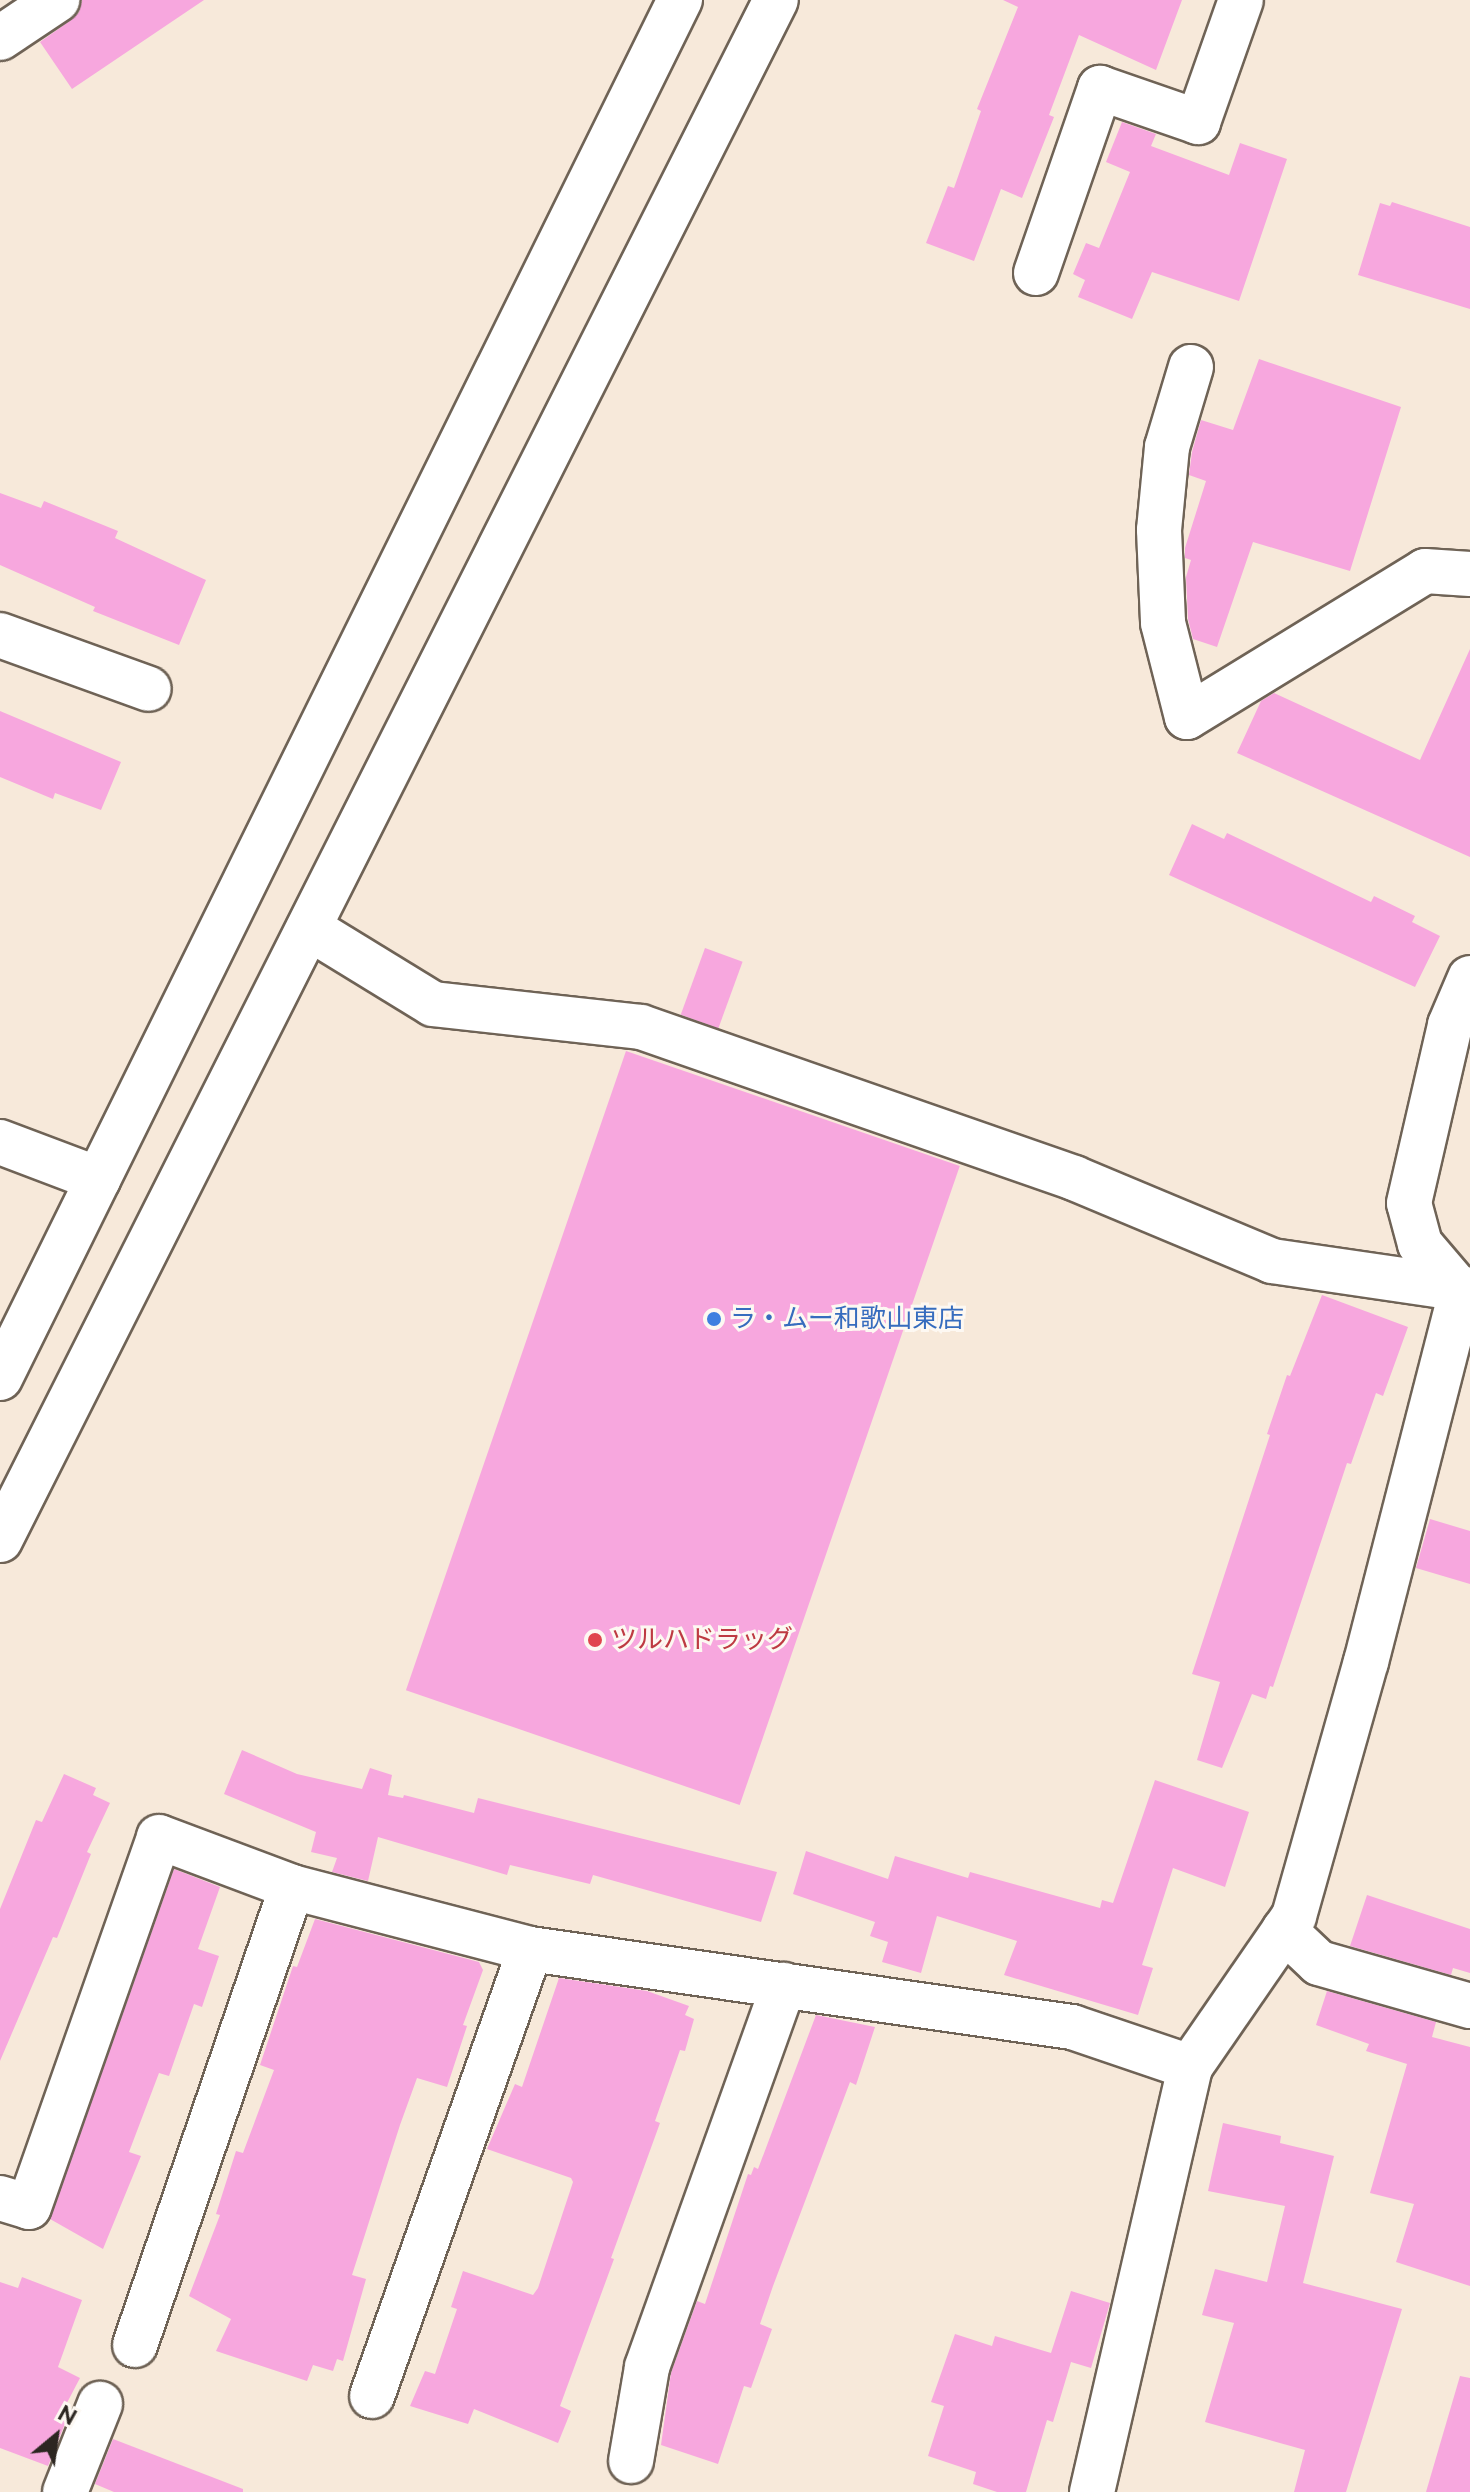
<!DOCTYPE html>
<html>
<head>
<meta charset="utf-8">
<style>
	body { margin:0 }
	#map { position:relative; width:1470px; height:2492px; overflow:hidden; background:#f7e9da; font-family:Raleway,"Noto Sans JP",sans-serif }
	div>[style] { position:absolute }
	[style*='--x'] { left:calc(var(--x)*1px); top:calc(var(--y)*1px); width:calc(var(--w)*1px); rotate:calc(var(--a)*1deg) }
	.building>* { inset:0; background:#f7a7de; transform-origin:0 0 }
	.roads { filter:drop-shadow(2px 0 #6f6356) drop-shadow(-2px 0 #6f6356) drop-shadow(0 2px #6f6356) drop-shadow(0 -2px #6f6356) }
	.street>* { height:44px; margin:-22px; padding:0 22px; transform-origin:22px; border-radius:22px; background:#fff }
	.secondary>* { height:44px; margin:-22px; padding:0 22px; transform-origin:22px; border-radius:22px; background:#fff }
	.dots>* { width:22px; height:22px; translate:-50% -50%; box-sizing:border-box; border:4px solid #fdf8f2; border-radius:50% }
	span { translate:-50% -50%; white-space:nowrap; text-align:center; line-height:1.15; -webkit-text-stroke:6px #fdf8f2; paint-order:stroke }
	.shop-label { font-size:26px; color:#366cbe }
	.left { translate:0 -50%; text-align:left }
	.health-label { font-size:26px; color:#be3a42 }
	.north { position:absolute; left:16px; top:2396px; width:80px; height:80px; -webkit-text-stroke:6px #fdf8f2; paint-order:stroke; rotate:29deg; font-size:22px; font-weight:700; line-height:32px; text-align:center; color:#2c2621 }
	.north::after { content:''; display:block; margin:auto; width:28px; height:36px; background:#2c2621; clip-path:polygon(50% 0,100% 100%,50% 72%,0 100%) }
</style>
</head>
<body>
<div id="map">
	<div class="building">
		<i style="clip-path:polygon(82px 0,204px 0,72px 89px,40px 42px,71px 20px,79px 12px)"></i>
		<i style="clip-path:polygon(1003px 0,1182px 0,1156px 70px,1079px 35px,1049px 115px,1054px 117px,1022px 198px,1001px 189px,974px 261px,926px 243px,948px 186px,954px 188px,981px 111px,977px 109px,1018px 7px)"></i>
		<i style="clip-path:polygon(1122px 122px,1156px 134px,1151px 146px,1229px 175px,1240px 143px,1287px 159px,1239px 301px,1152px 272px,1132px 319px,1078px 297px,1085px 280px,1073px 274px,1086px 243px,1099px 248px,1130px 172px,1106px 162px)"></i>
		<i style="clip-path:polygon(1392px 202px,1470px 227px,1470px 309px,1358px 275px,1380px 203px,1390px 206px)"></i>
		<i style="clip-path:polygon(1259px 359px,1401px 407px,1350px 571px,1253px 542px,1217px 647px,1193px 639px,1188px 619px,1186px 577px,1191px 560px,1185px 558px,1185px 548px,1206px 481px,1189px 475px,1192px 452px,1201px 420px,1233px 430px)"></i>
		<i style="clip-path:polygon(0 493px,41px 508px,44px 501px,118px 531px,115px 538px,206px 580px,179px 645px,93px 611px,95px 607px,0 565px)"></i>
		<i style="clip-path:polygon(1470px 649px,1470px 857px,1237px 753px,1261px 701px,1274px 693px,1420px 760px)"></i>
		<i style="clip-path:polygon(0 711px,121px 762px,101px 810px,55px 793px,53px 799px,0 777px)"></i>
		<i style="clip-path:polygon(1192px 824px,1224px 839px,1227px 833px,1371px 902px,1374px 896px,1415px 916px,1412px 922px,1440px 936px,1415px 987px,1169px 875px)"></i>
		<i style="left:705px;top:948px;width:40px;height:71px;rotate:20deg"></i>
		<i style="left:626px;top:1051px;width:353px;height:676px;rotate:19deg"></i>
		<i style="clip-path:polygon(1322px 1295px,1408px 1327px,1383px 1396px,1376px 1393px,1351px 1464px,1347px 1463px,1273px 1687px,1270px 1686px,1266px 1699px,1252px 1694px,1222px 1768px,1197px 1760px,1220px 1682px,1192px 1674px,1270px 1435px,1267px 1434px,1287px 1375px,1290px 1376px)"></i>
		<i style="clip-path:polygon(1430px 1519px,1470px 1531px,1470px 1584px,1416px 1568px)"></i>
		<i style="clip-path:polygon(242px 1750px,297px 1774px,362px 1789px,370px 1768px,392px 1775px,388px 1795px,403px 1798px,404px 1795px,474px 1813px,478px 1798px,777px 1872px,761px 1922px,593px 1875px,590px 1884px,510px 1865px,507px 1875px,378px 1837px,368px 1881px,332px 1872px,337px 1858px,311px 1852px,316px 1832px,224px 1794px)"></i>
		<i style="clip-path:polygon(64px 1774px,96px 1788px,93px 1795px,110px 1803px,87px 1852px,91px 1854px,57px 1938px,53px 1937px,0 2061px,0 1909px,36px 1820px,42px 1822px)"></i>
		<i style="clip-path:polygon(1155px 1780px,1249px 1812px,1225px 1887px,1173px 1868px,1142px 1965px,1153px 1968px,1138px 2015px,1004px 1975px,1017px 1941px,937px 1916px,921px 1973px,882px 1962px,888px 1942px,870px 1936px,875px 1922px,793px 1894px,806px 1851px,888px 1879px,895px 1856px,968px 1878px,970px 1872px,1100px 1908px,1102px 1900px,1113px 1903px)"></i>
		<i style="clip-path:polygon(174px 1869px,220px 1887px,198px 1949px,219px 1956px,202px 2007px,194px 2004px,169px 2076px,159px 2073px,129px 2152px,141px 2156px,103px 2249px,50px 2219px)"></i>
		<i style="clip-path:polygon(1367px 1895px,1470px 1929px,1470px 1973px,1453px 1968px,1451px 1975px,1350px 1946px)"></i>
		<i style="clip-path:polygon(315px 1919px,479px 1962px,483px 1970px,463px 2025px,467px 2026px,447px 2087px,417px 2078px,400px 2125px,352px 2275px,366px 2279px,343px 2361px,337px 2359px,333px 2371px,313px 2365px,307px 2381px,216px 2351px,231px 2319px,189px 2296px,220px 2215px,216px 2214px,236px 2151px,243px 2153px,274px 2070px,260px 2065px,293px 1966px,297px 1967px)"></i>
		<i style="clip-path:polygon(559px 1978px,647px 1991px,689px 2006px,685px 2015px,694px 2019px,685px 2051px,680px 2050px,655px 2121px,660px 2123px,611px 2258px,614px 2259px,560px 2406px,571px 2411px,558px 2443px,474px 2409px,468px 2424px,410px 2406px,425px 2371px,435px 2374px,457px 2309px,451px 2307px,463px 2271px,533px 2295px,538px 2288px,573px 2182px,571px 2178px,487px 2149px,515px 2084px,522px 2087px)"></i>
		<i style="clip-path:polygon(1327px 1991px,1436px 2022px,1432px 2037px,1470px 2047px,1470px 2286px,1396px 2262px,1414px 2204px,1370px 2193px,1407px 2064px,1366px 2051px,1369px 2044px,1316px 2025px)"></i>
		<i style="clip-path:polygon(816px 2015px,875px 2027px,856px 2085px,850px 2082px,773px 2286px,760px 2324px,772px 2329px,751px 2388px,744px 2386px,718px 2464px,661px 2445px,671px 2373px,697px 2301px,705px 2304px,748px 2174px,751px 2175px,754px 2167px,758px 2169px)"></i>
		<i style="clip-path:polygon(1223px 2123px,1281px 2136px,1280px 2143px,1334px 2156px,1303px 2283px,1402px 2309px,1346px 2492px,1294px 2492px,1305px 2450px,1205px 2422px,1234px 2323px,1202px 2315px,1215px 2269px,1267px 2282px,1285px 2206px,1208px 2191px)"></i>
		<i style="clip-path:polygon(22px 2277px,82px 2300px,58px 2367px,80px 2378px,59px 2418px,66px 2421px,48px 2466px,0 2448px,0 2282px,18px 2288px)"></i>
		<i style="clip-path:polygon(1071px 2291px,1110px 2303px,1091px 2368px,1071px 2362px,1053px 2422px,1047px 2420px,1026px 2492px,997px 2492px,973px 2484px,976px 2472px,928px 2456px,944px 2406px,931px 2402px,955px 2334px,992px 2346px,995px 2336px,1051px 2353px)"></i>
		<i style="clip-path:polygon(1460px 2376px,1470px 2378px,1470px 2492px,1426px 2492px)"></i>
		<i style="clip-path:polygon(113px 2439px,243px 2489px,243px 2492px,114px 2492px,95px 2484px)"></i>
	</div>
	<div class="roads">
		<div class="street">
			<i style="--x:0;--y:38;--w:69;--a:-33.7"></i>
			<i style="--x:1036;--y:273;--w:196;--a:-70.9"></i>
			<i style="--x:1100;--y:88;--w:104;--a:19.1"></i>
			<i style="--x:1198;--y:122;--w:129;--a:-70.6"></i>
			<i style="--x:1191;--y:367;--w:84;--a:106.7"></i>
			<i style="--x:1167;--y:447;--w:83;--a:95.5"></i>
			<i style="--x:1159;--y:530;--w:93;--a:87.5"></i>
			<i style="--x:1163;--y:623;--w:97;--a:75.7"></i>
			<i style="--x:1187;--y:717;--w:279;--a:-31.5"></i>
			<i style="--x:1425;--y:571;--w:45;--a:3.8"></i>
			<i style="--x:0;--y:635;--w:158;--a:19.9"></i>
			<i style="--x:309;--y:928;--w:145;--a:31.5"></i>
			<i style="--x:433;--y:1004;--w:209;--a:6.3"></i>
			<i style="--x:641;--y:1027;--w:459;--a:19.2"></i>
			<i style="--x:1074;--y:1178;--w:215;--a:22.7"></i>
			<i style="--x:1272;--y:1261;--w:200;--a:8.3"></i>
			<i style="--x:0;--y:1142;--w:105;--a:20.7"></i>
			<i style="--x:1461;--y:1292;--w:63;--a:-130.5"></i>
			<i style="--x:1420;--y:1244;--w:42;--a:-105"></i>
			<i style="--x:1409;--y:1203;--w:183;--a:-77"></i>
			<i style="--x:1450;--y:1025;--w:51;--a:-66.9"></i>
			<i style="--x:1284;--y:1930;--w:48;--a:43.3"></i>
			<i style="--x:1319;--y:1963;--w:157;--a:15.9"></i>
			<i style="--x:0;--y:2198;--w:30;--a:17"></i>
			<i style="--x:29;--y:2207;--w:392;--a:-70.6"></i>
			<i style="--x:159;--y:1837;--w:142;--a:20.6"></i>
			<i style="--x:292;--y:1887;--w:246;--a:14.6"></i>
			<i style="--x:530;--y:1949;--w:548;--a:8.19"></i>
			<i style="--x:1072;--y:2027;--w:125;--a:18.7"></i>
			<i style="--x:135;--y:2345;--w:484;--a:-71.1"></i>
			<i style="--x:372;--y:2396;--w:474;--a:-70.5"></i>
			<i style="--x:631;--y:2461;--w:95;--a:-80.3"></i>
			<i style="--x:647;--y:2367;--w:406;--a:-70.3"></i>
			<i style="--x:65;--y:2492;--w:95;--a:-68.3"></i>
			<i style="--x:1092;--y:2492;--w:436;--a:-77"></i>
			<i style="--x:1190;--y:2067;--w:183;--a:-55.4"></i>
			<i style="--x:1294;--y:1916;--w:264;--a:-74.2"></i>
			<i style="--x:1366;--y:1662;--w:382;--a:-75.6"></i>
		</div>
		<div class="secondary">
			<i style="--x:0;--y:1378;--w:1537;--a:-63.74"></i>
			<i style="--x:0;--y:1540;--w:1724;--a:-63.26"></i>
		</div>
	</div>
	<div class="dots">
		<i style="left:714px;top:1319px;background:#3f7fe0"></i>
		<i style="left:595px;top:1640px;background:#e0444e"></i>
	</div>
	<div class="shop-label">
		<span class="left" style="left:730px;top:1319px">ラ・ムー和歌山東店</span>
	</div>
	<div class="health-label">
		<span class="left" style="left:611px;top:1640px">ツルハドラッグ</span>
	</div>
	<div class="north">N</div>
</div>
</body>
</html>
